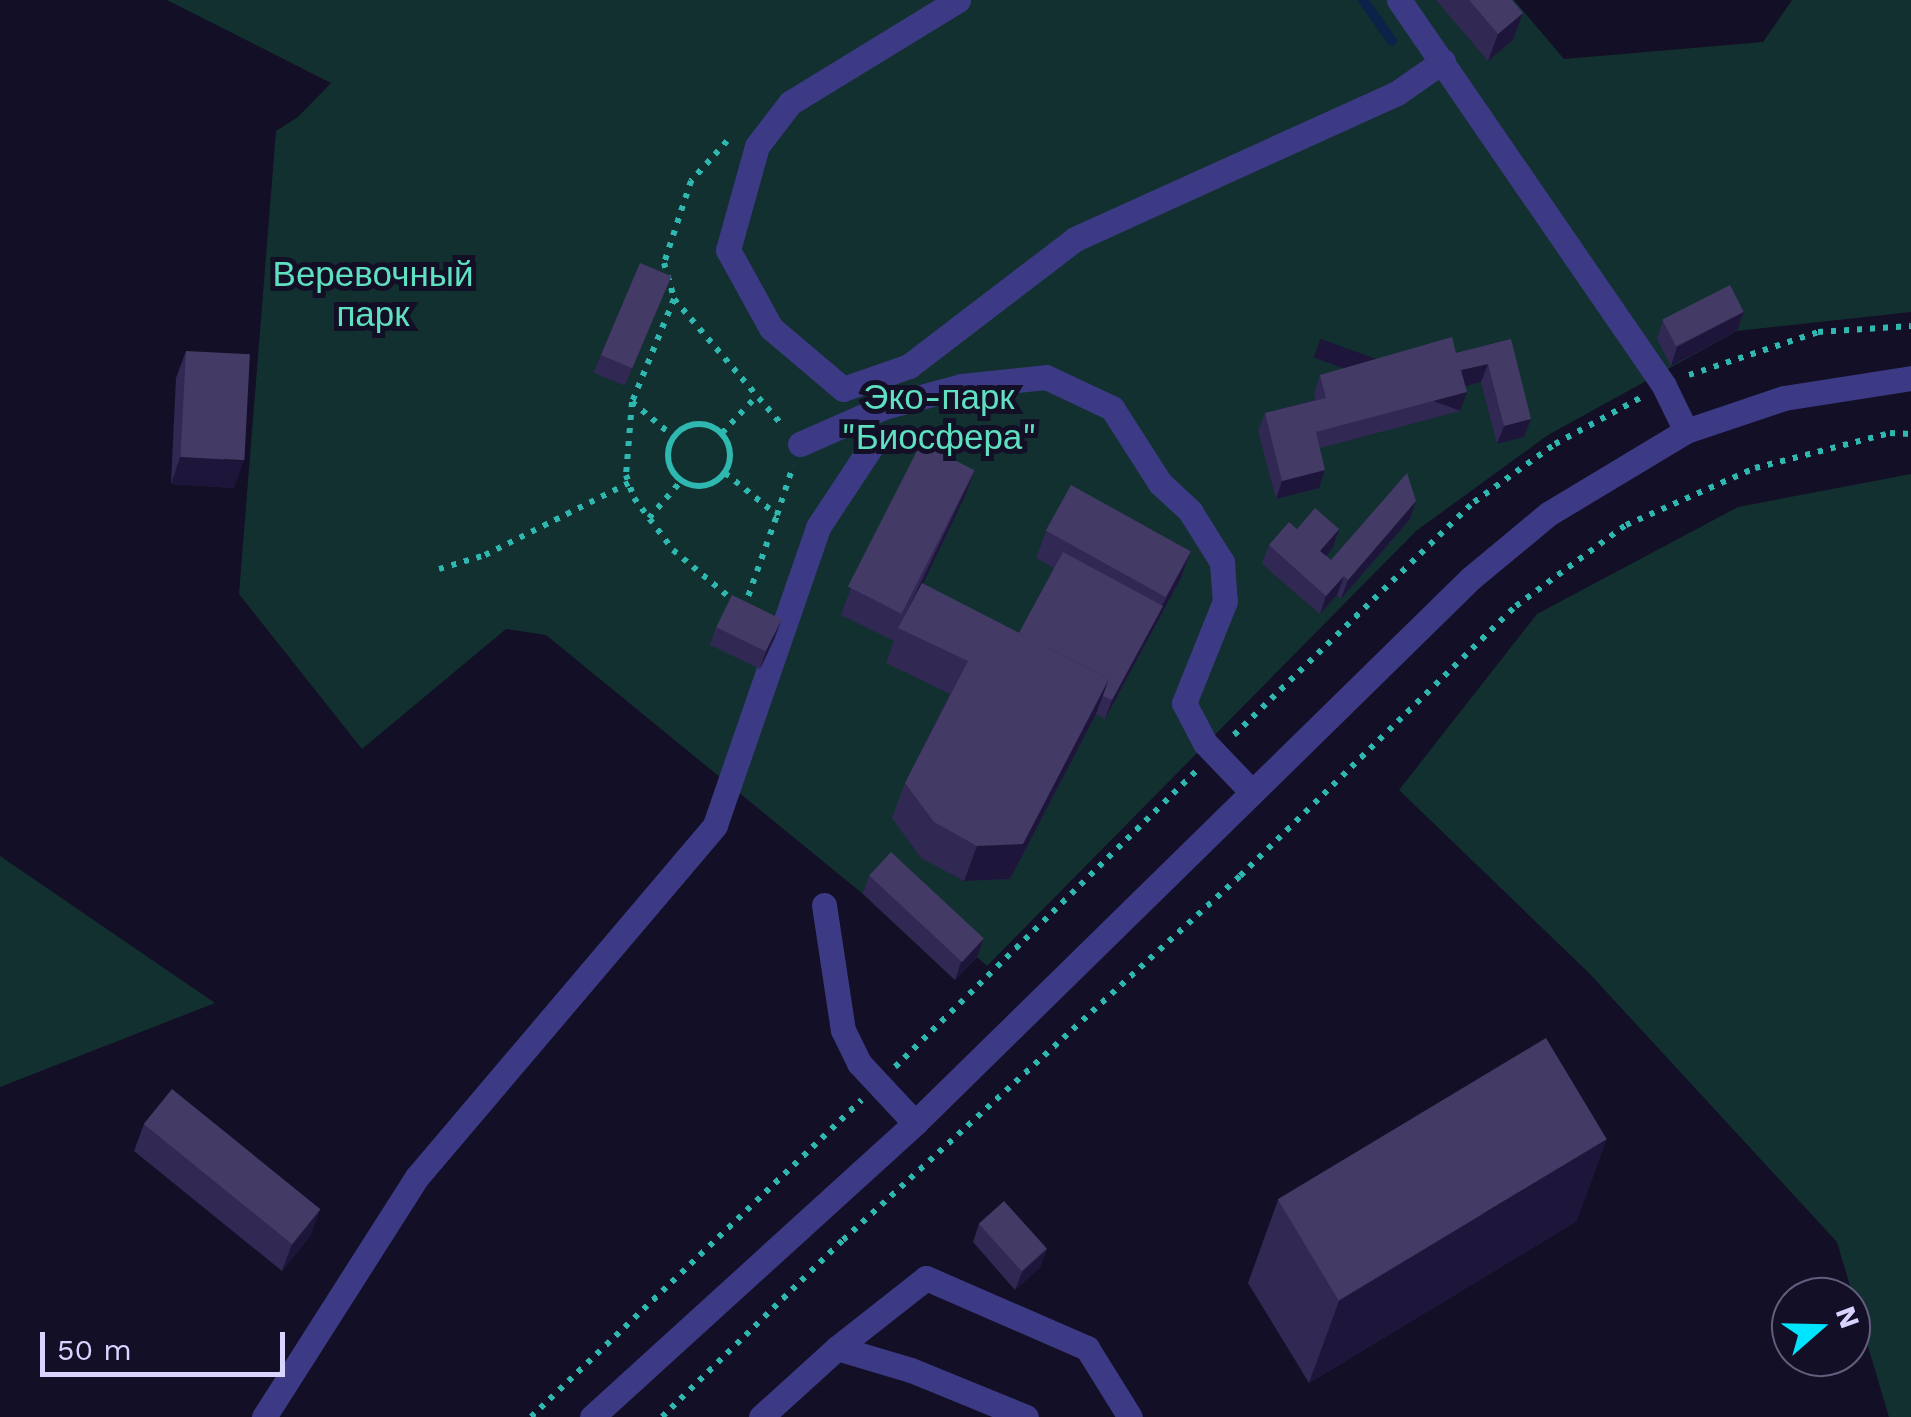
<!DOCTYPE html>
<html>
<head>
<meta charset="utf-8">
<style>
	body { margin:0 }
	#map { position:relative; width:1911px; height:1417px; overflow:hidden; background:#130f26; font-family:"Work Sans",sans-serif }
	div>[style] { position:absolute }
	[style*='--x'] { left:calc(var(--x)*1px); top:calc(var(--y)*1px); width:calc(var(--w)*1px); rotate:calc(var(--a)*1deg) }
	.green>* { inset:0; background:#12302f }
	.stream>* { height:10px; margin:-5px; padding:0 5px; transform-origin:5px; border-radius:5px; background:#0c2248 }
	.path>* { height:6px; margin-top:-3px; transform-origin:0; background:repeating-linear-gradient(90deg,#2fb8b0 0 5px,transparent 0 13px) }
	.path>.ring { margin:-3px; padding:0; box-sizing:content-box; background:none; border:6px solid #2fb8b0; border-radius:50% }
	.minor>* { height:25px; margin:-12.5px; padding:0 12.5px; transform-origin:12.5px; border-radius:12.5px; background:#3d3a85 }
	.wall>* { inset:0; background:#312854; transform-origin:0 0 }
	.shaded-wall>* { inset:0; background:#1d163a; transform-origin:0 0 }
	.building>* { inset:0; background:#433a66; transform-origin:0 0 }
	span { translate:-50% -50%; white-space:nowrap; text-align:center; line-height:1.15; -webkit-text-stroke:10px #130f26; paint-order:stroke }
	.park-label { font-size:35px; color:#5fe0c0 }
	.north { position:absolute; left:1771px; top:1277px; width:100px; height:100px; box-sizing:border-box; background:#130f26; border:2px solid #625e7d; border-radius:50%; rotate:70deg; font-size:28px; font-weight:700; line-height:40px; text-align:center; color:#d9d4ff }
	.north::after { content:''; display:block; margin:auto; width:35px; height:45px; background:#00e5ff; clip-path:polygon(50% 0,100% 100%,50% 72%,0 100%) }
	.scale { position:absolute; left:40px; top:1332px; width:245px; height:45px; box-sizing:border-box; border:5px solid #d9d4ff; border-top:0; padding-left:12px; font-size:30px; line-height:35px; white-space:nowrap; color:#d9d4ff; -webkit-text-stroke:8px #130f26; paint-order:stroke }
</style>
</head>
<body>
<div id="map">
	<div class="green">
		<i style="clip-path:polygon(167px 0,1514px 0,1564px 59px,1763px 42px,1792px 0,1911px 0,1911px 312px,1737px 331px,1548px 435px,1416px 531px,987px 966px,977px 957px,955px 980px,863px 894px,546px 635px,506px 629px,362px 749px,239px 594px,276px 131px,298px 117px,331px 83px)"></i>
		<i style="clip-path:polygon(1911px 474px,1911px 1417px,1889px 1417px,1837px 1242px,1589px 973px,1399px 790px,1537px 614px,1738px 507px)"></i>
		<i style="clip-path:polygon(0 856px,215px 1003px,0 1087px)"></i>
	</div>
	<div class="stream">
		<i style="--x:1363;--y:0;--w:50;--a:54.7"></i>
	</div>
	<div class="path">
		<i style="--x:727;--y:141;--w:54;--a:132"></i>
		<i style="--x:691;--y:181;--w:86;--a:108.2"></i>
		<i style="--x:664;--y:263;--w:37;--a:74"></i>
		<i style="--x:674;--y:299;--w:111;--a:112.2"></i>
		<i style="--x:632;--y:402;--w:73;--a:94.7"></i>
		<i style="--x:626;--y:475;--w:24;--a:71"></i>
		<i style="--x:634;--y:498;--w:65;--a:53.1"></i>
		<i style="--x:673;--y:550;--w:81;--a:40"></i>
		<i style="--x:674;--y:299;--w:166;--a:49.4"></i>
		<i style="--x:1689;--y:375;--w:136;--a:-18.4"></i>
		<i style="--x:1818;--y:332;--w:93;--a:-3.7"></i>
		<i style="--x:632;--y:402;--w:53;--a:39.7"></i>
		<i class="ring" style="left:668px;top:424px;width:56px;height:56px"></i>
		<i style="--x:722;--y:433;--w:48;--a:-46.7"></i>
		<i style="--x:725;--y:473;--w:67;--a:38.9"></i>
		<i style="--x:777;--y:515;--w:52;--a:-71.9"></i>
		<i style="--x:649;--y:518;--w:49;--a:-49.1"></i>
		<i style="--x:439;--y:569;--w:48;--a:-16.9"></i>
		<i style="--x:485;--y:555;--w:161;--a:-26.6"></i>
		<i style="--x:744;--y:608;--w:99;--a:-70.5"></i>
		<i style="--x:1234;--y:735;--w:334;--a:-44.2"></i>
		<i style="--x:1474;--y:502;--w:100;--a:-35.6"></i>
		<i style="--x:1555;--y:444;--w:99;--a:-28.4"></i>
		<i style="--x:895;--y:1067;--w:422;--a:-44.5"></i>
		<i style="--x:531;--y:1417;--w:458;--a:-43.8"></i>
		<i style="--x:662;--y:1417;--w:253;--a:-44.4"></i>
		<i style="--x:843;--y:1240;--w:539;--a:-42.52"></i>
		<i style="--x:1240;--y:876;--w:386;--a:-44.4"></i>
		<i style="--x:1516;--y:606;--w:137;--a:-36.4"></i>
		<i style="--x:1626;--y:525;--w:141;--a:-23.8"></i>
		<i style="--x:1755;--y:468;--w:139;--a:-14.5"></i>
		<i style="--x:1890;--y:433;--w:21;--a:3"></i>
	</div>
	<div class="minor">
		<i style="--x:958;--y:0;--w:197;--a:148.5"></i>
		<i style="--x:790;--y:103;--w:54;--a:127.5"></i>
		<i style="--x:757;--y:146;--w:108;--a:105.6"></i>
		<i style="--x:728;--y:250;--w:89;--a:61.1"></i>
		<i style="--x:771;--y:328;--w:94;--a:40.3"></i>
		<i style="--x:843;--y:389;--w:70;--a:-19.2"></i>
		<i style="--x:909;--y:366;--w:209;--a:-37.4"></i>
		<i style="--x:1075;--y:239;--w:354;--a:-24.4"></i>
		<i style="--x:1397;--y:93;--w:56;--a:-34.8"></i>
		<i style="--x:1399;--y:0;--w:468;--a:55.5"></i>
		<i style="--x:1664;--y:386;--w:50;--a:63.9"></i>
		<i style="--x:800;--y:444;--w:92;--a:-23.8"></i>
		<i style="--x:884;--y:407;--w:81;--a:-15.1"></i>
		<i style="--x:962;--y:386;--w:84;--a:-6.1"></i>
		<i style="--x:1046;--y:377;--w:73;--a:25.2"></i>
		<i style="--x:1112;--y:408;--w:89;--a:57.4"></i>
		<i style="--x:1160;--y:483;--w:41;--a:43"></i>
		<i style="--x:1190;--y:511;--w:60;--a:57.9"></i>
		<i style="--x:1222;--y:562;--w:39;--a:86"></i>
		<i style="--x:1225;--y:601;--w:110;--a:111.9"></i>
		<i style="--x:1184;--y:703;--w:45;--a:62.3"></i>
		<i style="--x:1205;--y:743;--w:68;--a:46.2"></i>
		<i style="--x:824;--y:905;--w:126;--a:81.4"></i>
		<i style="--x:843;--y:1030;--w:37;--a:64"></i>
		<i style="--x:859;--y:1063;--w:82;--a:47"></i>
		<i style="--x:837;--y:1348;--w:77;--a:16.6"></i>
		<i style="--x:911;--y:1370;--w:124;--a:22.2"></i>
		<i style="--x:264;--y:1417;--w:285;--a:-57.5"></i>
		<i style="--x:417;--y:1177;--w:461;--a:-49.7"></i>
		<i style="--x:715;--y:825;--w:315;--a:-70.9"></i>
		<i style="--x:818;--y:527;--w:96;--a:-56.5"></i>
		<i style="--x:592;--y:1417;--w:437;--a:-42.3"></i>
		<i style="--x:915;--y:1123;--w:779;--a:-44.43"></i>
		<i style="--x:1471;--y:578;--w:100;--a:-39.7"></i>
		<i style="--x:1548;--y:514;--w:161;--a:-31"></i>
		<i style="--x:1686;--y:431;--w:103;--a:-18.6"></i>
		<i style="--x:1784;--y:398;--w:129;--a:-8.9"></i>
		<i style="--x:761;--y:1417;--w:103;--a:-42.2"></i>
		<i style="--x:837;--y:1348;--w:113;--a:-38.2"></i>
		<i style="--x:926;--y:1278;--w:176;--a:23.5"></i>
		<i style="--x:1087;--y:1348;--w:81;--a:58.1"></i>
	</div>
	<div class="wall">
		<i style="clip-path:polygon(1436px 0,1512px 0,1523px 13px,1513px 40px,1488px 61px)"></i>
		<i style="left:640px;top:263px;width:34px;height:119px;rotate:23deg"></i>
		<i style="clip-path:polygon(1744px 312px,1737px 331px,1671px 366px,1657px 339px,1663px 320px)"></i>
		<i style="clip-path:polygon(1511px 339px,1524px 437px,1497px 444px,1481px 382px,1465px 386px,1460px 411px,1320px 448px,1319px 488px,1276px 499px,1258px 431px,1265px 413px,1315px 400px,1314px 393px,1320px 375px,1456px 353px)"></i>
		<i style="clip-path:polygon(186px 351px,234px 488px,171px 484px,176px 378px)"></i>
		<i style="clip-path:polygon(975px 470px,965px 496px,923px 584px,1019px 633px,1054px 568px,1036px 558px,1046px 531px,1191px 551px,1181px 578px,1105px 719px,1096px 714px,1010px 879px,964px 881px,921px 858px,892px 818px,905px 783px,950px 694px,886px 663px,894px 641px,841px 615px,851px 588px)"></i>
		<i style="clip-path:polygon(1410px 519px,1341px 599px,1337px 595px,1320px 614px,1262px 564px,1269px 545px,1297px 529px,1339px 529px,1333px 548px,1326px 555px,1331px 560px)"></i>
		<i style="clip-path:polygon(716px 627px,775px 637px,760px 669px,710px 645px)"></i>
		<i style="clip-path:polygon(869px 875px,977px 957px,955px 980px,863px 894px)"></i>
		<i style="clip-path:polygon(144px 1124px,320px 1209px,310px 1236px,282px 1271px,134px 1151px)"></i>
		<i style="clip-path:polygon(1278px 1200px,1577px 1221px,1309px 1383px,1248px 1283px)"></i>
		<i style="clip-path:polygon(979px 1224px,1047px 1249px,1040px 1267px,1015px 1290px,973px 1242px)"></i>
	</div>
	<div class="shaded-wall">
		<i style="clip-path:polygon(1523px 13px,1513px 40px,1488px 61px,1498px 34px)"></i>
		<i style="clip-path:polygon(1744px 312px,1737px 331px,1671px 366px,1677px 347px)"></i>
		<i style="clip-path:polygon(1488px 364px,1481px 382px,1454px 389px,1461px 370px)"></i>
		<i style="left:1467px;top:392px;width:20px;height:156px;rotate:110deg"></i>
		<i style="clip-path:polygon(1531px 419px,1524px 437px,1497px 444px,1504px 426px)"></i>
		<i style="clip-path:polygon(180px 457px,244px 461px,234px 488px,171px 484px)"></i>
		<i style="clip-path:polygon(975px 470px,965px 496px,901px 630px,905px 615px)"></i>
		<i style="clip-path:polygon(1325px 470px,1319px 488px,1276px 499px,1282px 481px)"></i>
		<i style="clip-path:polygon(1416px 501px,1410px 519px,1341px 599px,1348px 580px)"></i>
		<i style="clip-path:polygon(1339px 529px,1333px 548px,1314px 569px,1320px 551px)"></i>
		<i style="clip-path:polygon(1191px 551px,1181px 578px,1105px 719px,1112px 700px)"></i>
		<i style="clip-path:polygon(1344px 576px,1337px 595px,1320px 614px,1326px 596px)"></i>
		<i style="clip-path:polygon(782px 619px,775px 637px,760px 669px,766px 651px)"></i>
		<i style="clip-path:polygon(1109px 679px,1096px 714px,1010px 879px,964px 881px,977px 846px)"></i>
		<i style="clip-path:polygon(984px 938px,977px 957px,955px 980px,961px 962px)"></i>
		<i style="clip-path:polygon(1607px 1139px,1577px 1221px,1309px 1383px,1339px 1301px)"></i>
		<i style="clip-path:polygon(320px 1209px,310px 1236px,282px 1271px,292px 1244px)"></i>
		<i style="clip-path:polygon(1047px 1249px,1040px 1267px,1015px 1290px,1022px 1272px)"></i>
	</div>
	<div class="building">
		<i style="clip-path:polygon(1469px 0,1512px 0,1523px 13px,1498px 34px)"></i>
		<i style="left:640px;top:263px;width:34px;height:100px;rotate:23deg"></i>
		<i style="left:1730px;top:285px;width:30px;height:76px;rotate:63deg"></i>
		<i style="clip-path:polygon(1452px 337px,1456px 353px,1511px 339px,1531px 419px,1504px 426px,1488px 364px,1461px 370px,1467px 392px,1316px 432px,1325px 470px,1282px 481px,1265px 413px,1326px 398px,1320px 375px)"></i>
		<i style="left:186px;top:351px;width:64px;height:106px;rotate:3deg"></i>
		<i style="left:921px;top:443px;width:60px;height:161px;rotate:27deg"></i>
		<i style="clip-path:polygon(1407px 473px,1416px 501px,1348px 580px,1344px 576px,1326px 596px,1269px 545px,1289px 522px,1297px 529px,1315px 508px,1339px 529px,1320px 551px,1331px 560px)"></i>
		<i style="left:1071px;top:485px;width:137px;height:52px;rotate:29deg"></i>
		<i style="clip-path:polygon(1063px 552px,1163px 606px,1112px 700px,1103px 696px,1109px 679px,1019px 633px)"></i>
		<i style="clip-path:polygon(922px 583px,1109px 679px,1023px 844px,977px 846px,934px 822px,905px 783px,968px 661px,898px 628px)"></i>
		<i style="left:732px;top:595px;width:55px;height:36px;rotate:26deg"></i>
		<i style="left:891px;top:852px;width:127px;height:32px;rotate:43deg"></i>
		<i style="left:1546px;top:1038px;width:118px;height:313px;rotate:59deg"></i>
		<i style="left:172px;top:1089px;width:191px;height:45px;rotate:39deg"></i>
		<i style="left:1004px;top:1201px;width:64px;height:34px;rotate:48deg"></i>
	</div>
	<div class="park-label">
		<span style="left:373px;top:294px">Веревочный<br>парк</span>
		<span style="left:939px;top:417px">Эко-парк<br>"Биосфера"</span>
	</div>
	<div class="north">N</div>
	<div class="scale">50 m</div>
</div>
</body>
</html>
